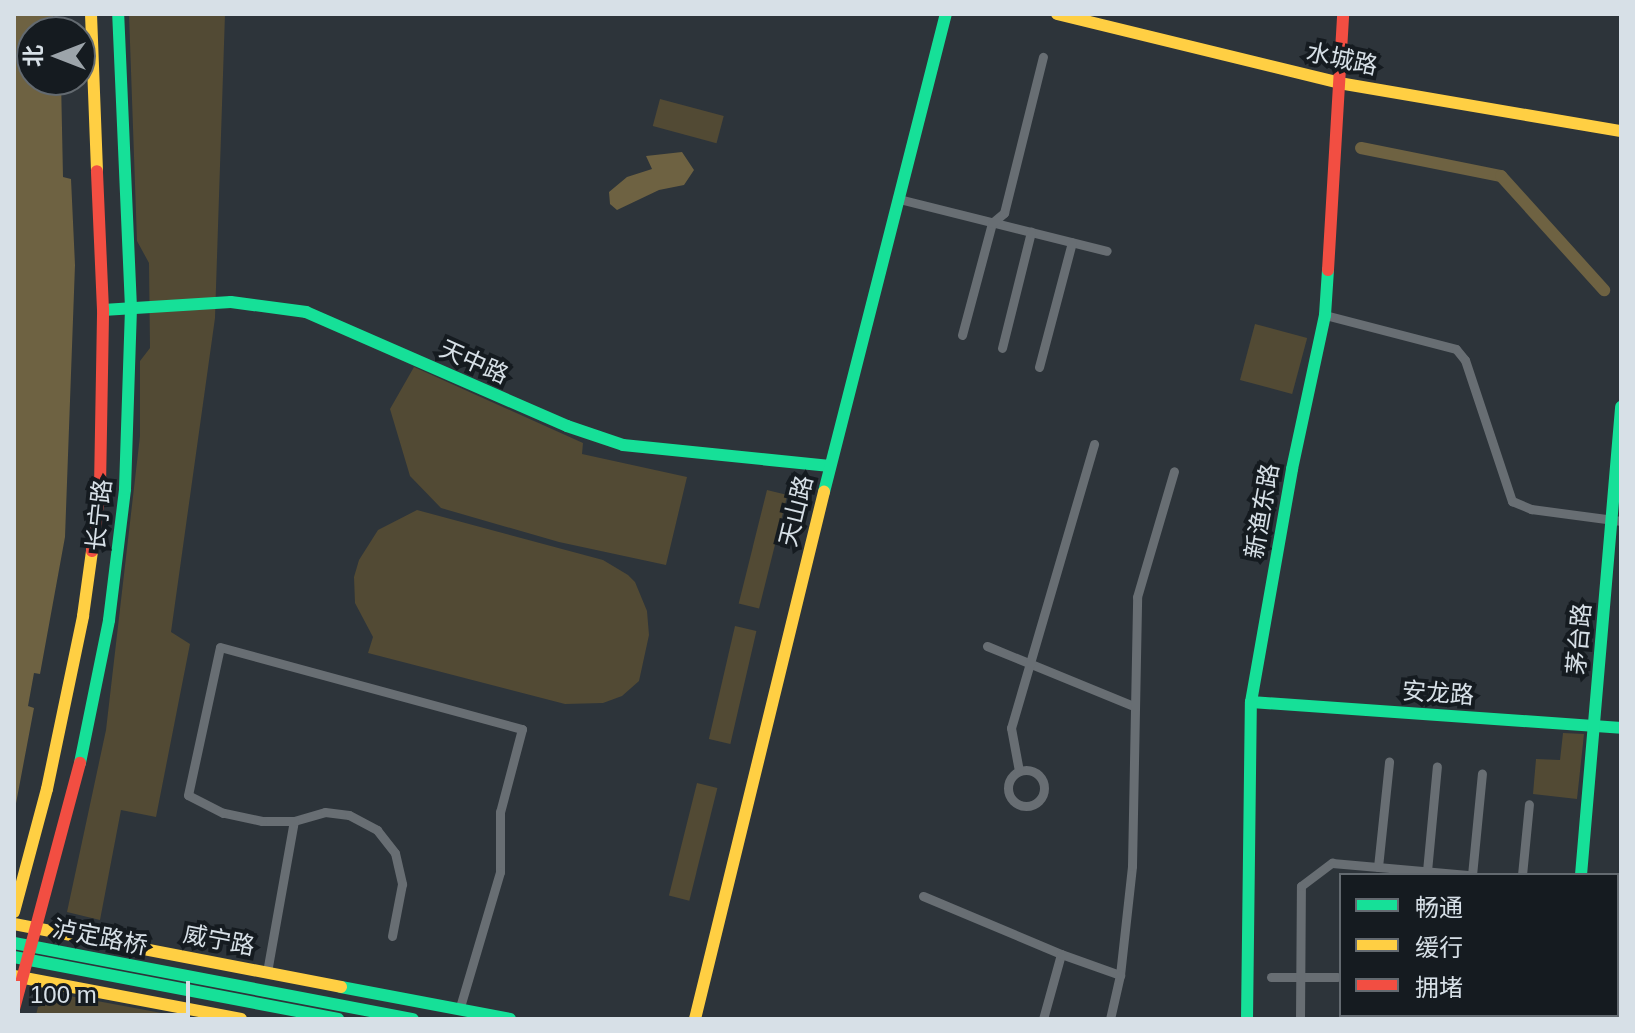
<!DOCTYPE html>
<html>
<head>
<meta charset="utf-8">
<style>
	body { margin:0 }
	#map { position:relative; width:1635px; height:1033px; overflow:hidden; background:#2d343a; font-family:Arial,"Noto Sans SC",sans-serif }
	div>[style] { position:absolute }
	[style*='--x'] { left:calc(var(--x)*1px); top:calc(var(--y)*1px); width:calc(var(--w)*1px); rotate:calc(var(--a)*1deg) }
	.green>* { inset:0; background:#524a34; transform-origin:0 0 }
	.water>* { inset:0; background:#6e6242 }
	.canal>* { height:12px; margin:-6px; padding:0 6px; transform-origin:6px; border-radius:6px; background:#6e6242 }
	.street>* { height:9px; margin:-4.5px; padding:0 4.5px; transform-origin:4.5px; border-radius:4.5px; background:#686e73 }
	.street>.ring { margin:-4.5px; padding:0; box-sizing:content-box; background:none; border:9px solid #686e73; border-radius:50% }
	.fast>* { height:12px; margin:-6px; padding:0 6px; transform-origin:6px; border-radius:6px; background:#16e098 }
	.slow>* { height:12px; margin:-6px; padding:0 6px; transform-origin:6px; border-radius:6px; background:#ffcf43 }
	.jam>* { height:12px; margin:-6px; padding:0 6px; transform-origin:6px; border-radius:6px; background:#f24e42 }
	span { translate:-50% -50%; white-space:nowrap; text-align:center; line-height:1.15; -webkit-text-stroke:8px #151b20; paint-order:stroke }
	.street-label { font-size:24px; color:#d7e0e7 }
	.frame { position:absolute; inset:0; border:16px solid #d7e0e7; pointer-events:none }
	.legend { position:absolute; left:1339px; top:873px; width:280px; height:144px; box-sizing:border-box; background:#151b20; border:2px solid #636a70; margin:0; padding:10px 14px; list-style:none; font-size:24px; color:#d7e0e7 }
	.legend li { display:flex; align-items:center; gap:16px; height:40px }
	.legend b { width:40px; border:2px solid #636a70 }
	.north { position:absolute; left:16px; top:16px; width:80px; height:80px; box-sizing:border-box; background:#151b20; border:2px solid #636a70; border-radius:50%; rotate:270deg; font-size:22px; font-weight:700; line-height:32px; text-align:center; color:#d7e0e7 }
	.north::after { content:''; display:block; margin:auto; width:28px; height:36px; background:#9ca4aa; clip-path:polygon(50% 0,100% 100%,50% 72%,0 100%) }
	.scale { position:absolute; left:16px; top:981px; width:174px; height:36px; box-sizing:border-box; border:4px solid #d7e0e7; border-top:0; padding-left:10px; font-size:24px; line-height:28px; white-space:nowrap; color:#d7e0e7; -webkit-text-stroke:6px #151b20; paint-order:stroke }
</style>
</head>
<body>
<div id="map">
	<div class="green">
		<i style="clip-path:polygon(129px 14px,225px 14px,215px 318px,171px 632px,190px 644px,156px 817px,121px 810px,100px 920px,67px 912px,106px 730px,140px 436px,140px 361px,150px 348px,149px 263px,137px 241px)"></i>
		<i style="left:660px;top:99px;width:66px;height:28px;rotate:15deg"></i>
		<i style="left:1255px;top:324px;width:54px;height:58px;rotate:15deg"></i>
		<i style="clip-path:polygon(414px 367px,583px 443px,582px 454px,687px 477px,666px 565px,559px 542px,441px 508px,410px 476px,390px 409px)"></i>
		<i style="left:767px;top:490px;width:21px;height:117px;rotate:14deg"></i>
		<i style="clip-path:polygon(417px 510px,603px 560px,628px 575px,635px 582px,647px 611px,649px 635px,639px 681px,622px 696px,603px 703px,565px 704px,368px 653px,373px 637px,355px 603px,354px 577px,359px 560px,378px 530px)"></i>
		<i style="left:735px;top:626px;width:22px;height:116px;rotate:13deg"></i>
		<i style="clip-path:polygon(1563px 733px,1584px 734px,1577px 799px,1533px 794px,1536px 759px,1560px 760px)"></i>
		<i style="left:697px;top:783px;width:21px;height:116px;rotate:14deg"></i>
		<i style="clip-path:polygon(70px 996px,194px 1019px,35px 1019px,38px 1007px)"></i>
	</div>
	<div class="water">
		<i style="clip-path:polygon(14px 14px,53px 14px,53px 32px,32px 32px,32px 80px,61px 80px,63px 177px,71px 179px,75px 265px,65px 537px,40px 674px,34px 673px,28px 706px,34px 708px,14px 814px)"></i>
		<i style="clip-path:polygon(682px 152px,694px 170px,684px 185px,659px 190px,617px 210px,610px 204px,609px 192px,627px 177px,652px 169px,646px 156px)"></i>
	</div>
	<div class="canal">
		<i style="--x:1361;--y:148;--w:143;--a:11.3"></i>
		<i style="--x:1501;--y:176;--w:154;--a:47.9"></i>
	</div>
	<div class="street">
		<i style="--x:899;--y:199;--w:214;--a:14"></i>
		<i style="--x:1325;--y:315;--w:135;--a:14.5"></i>
		<i style="--x:1456;--y:349;--w:14;--a:51"></i>
		<i style="--x:1465;--y:360;--w:149;--a:71.6"></i>
		<i style="--x:1512;--y:501;--w:21;--a:23"></i>
		<i style="--x:1531;--y:509;--w:91;--a:7.6"></i>
		<i style="--x:962;--y:335;--w:116;--a:-75"></i>
		<i style="--x:992;--y:223;--w:16;--a:-40"></i>
		<i style="--x:1004;--y:213;--w:161;--a:-76"></i>
		<i style="--x:1002;--y:348;--w:120;--a:-76"></i>
		<i style="--x:1039;--y:367;--w:129;--a:-75.2"></i>
		<i style="--x:987;--y:646;--w:158;--a:22.3"></i>
		<i class="ring" style="left:1008px;top:770px;width:27px;height:27px"></i>
		<i style="--x:1019;--y:771;--w:44;--a:-100.5"></i>
		<i style="--x:1011;--y:728;--w:296;--a:-73.7"></i>
		<i style="--x:294;--y:821;--w:32;--a:-16"></i>
		<i style="--x:325;--y:812;--w:24;--a:7"></i>
		<i style="--x:349;--y:815;--w:32;--a:28"></i>
		<i style="--x:377;--y:830;--w:29;--a:52"></i>
		<i style="--x:395;--y:853;--w:32;--a:77"></i>
		<i style="--x:402;--y:884;--w:53;--a:100.9"></i>
		<i style="--x:1378;--y:867;--w:106;--a:-84"></i>
		<i style="--x:1427;--y:871;--w:105;--a:-84.6"></i>
		<i style="--x:1472;--y:875;--w:102;--a:-84.4"></i>
		<i style="--x:1522;--y:875;--w:71;--a:-84.4"></i>
		<i style="--x:923;--y:896;--w:150;--a:22.8"></i>
		<i style="--x:1617;--y:918;--w:4;--a:0"></i>
		<i style="--x:267;--y:972;--w:153;--a:-79.9"></i>
		<i style="--x:294;--y:821;--w:32;--a:180"></i>
		<i style="--x:262;--y:821;--w:40;--a:-168"></i>
		<i style="--x:223;--y:813;--w:39;--a:-153"></i>
		<i style="--x:188;--y:795;--w:151;--a:-77.8"></i>
		<i style="--x:220;--y:647;--w:313;--a:15.2"></i>
		<i style="--x:522;--y:729;--w:86;--a:104.8"></i>
		<i style="--x:500;--y:812;--w:60;--a:90"></i>
		<i style="--x:500;--y:872;--w:144;--a:106.5"></i>
		<i style="--x:1120;--y:975;--w:110;--a:-83.7"></i>
		<i style="--x:1132;--y:866;--w:269;--a:-88.9"></i>
		<i style="--x:1137;--y:597;--w:131;--a:-73.6"></i>
		<i style="--x:1271;--y:977;--w:66;--a:0"></i>
		<i style="--x:1043;--y:1019;--w:67;--a:-74.5"></i>
		<i style="--x:1061;--y:954;--w:63;--a:19.6"></i>
		<i style="--x:1120;--y:975;--w:45;--a:102.8"></i>
		<i style="--x:1300;--y:1019;--w:133;--a:-89.6"></i>
		<i style="--x:1301;--y:886;--w:39;--a:-37"></i>
		<i style="--x:1332;--y:863;--w:139;--a:5"></i>
		<i style="--x:1405;--y:1019;--w:4;--a:-90"></i>
		<i style="--x:1449;--y:1019;--w:4;--a:-76"></i>
		<i style="--x:1502;--y:1019;--w:4;--a:-90"></i>
	</div>
	<div class="fast">
		<i style="--x:103;--y:310;--w:128;--a:-3.6"></i>
		<i style="--x:231;--y:302;--w:76;--a:7.6"></i>
		<i style="--x:306;--y:312;--w:285;--a:23.6"></i>
		<i style="--x:567;--y:426;--w:59;--a:18.7"></i>
		<i style="--x:623;--y:445;--w:208;--a:5.8"></i>
		<i style="--x:824;--y:492;--w:493;--a:-75.7"></i>
		<i style="--x:1251;--y:702;--w:371;--a:4"></i>
		<i style="--x:80;--y:763;--w:146;--a:-78.5"></i>
		<i style="--x:109;--y:620;--w:132;--a:-83"></i>
		<i style="--x:125;--y:489;--w:181;--a:-88.1"></i>
		<i style="--x:131;--y:308;--w:294;--a:-92.5"></i>
		<i style="--x:1581;--y:875;--w:470;--a:-85.1"></i>
		<i style="--x:14;--y:943;--w:406;--a:10.8"></i>
		<i style="--x:14;--y:957;--w:330;--a:10.8"></i>
		<i style="--x:341;--y:987;--w:172;--a:10.7"></i>
		<i style="--x:1247;--y:1019;--w:317;--a:-89.3"></i>
		<i style="--x:1251;--y:702;--w:237;--a:-80"></i>
		<i style="--x:1292;--y:469;--w:157;--a:-77.9"></i>
		<i style="--x:1325;--y:315;--w:45;--a:-86.2"></i>
	</div>
	<div class="slow">
		<i style="--x:91;--y:14;--w:157;--a:87.8"></i>
		<i style="--x:1057;--y:14;--w:290;--a:13.7"></i>
		<i style="--x:1339;--y:83;--w:286;--a:9.7"></i>
		<i style="--x:14;--y:912;--w:127;--a:-75"></i>
		<i style="--x:47;--y:789;--w:177;--a:-78.2"></i>
		<i style="--x:83;--y:616;--w:66;--a:-82.1"></i>
		<i style="--x:14;--y:924;--w:333;--a:10.9"></i>
		<i style="--x:14;--y:976;--w:231;--a:10.7"></i>
		<i style="--x:695;--y:1019;--w:543;--a:-76.25"></i>
	</div>
	<div class="jam">
		<i style="--x:1328;--y:270;--w:256;--a:-86.6"></i>
		<i style="--x:92;--y:551;--w:64;--a:-82.9"></i>
		<i style="--x:100;--y:487;--w:177;--a:-89"></i>
		<i style="--x:103;--y:310;--w:139;--a:-92.5"></i>
		<i style="--x:14;--y:1009;--w:255;--a:-75"></i>
		<i style="--x:1569;--y:1019;--w:4;--a:-76"></i>
	</div>
	<div class="street-label">
		<span style="left:1342px;top:59px;rotate:12deg">水城路</span>
		<span style="left:474px;top:362px;rotate:24deg">天中路</span>
		<span style="left:796px;top:511px;rotate:-76deg">天山路</span>
		<span style="left:1262px;top:511px;rotate:-80deg">新渔东路</span>
		<span style="left:99px;top:515px;rotate:-84deg">长宁路</span>
		<span style="left:1579px;top:639px;rotate:-85deg">茅台路</span>
		<span style="left:1438px;top:693px;rotate:4deg">安龙路</span>
		<span style="left:100px;top:937px;rotate:11deg">泸定路桥</span>
		<span style="left:219px;top:940px;rotate:11deg">威宁路</span>
	</div>
	<div class="frame"></div>
	<ul class="legend">
	<li><b style="height:10px;background:#16e098"></b>畅通</li>
	<li><b style="height:10px;background:#ffcf43"></b>缓行</li>
	<li><b style="height:10px;background:#f24e42"></b>拥堵</li>
	</ul>
	<div class="north">北</div>
	<div class="scale">100 m</div>
</div>
</body>
</html>
